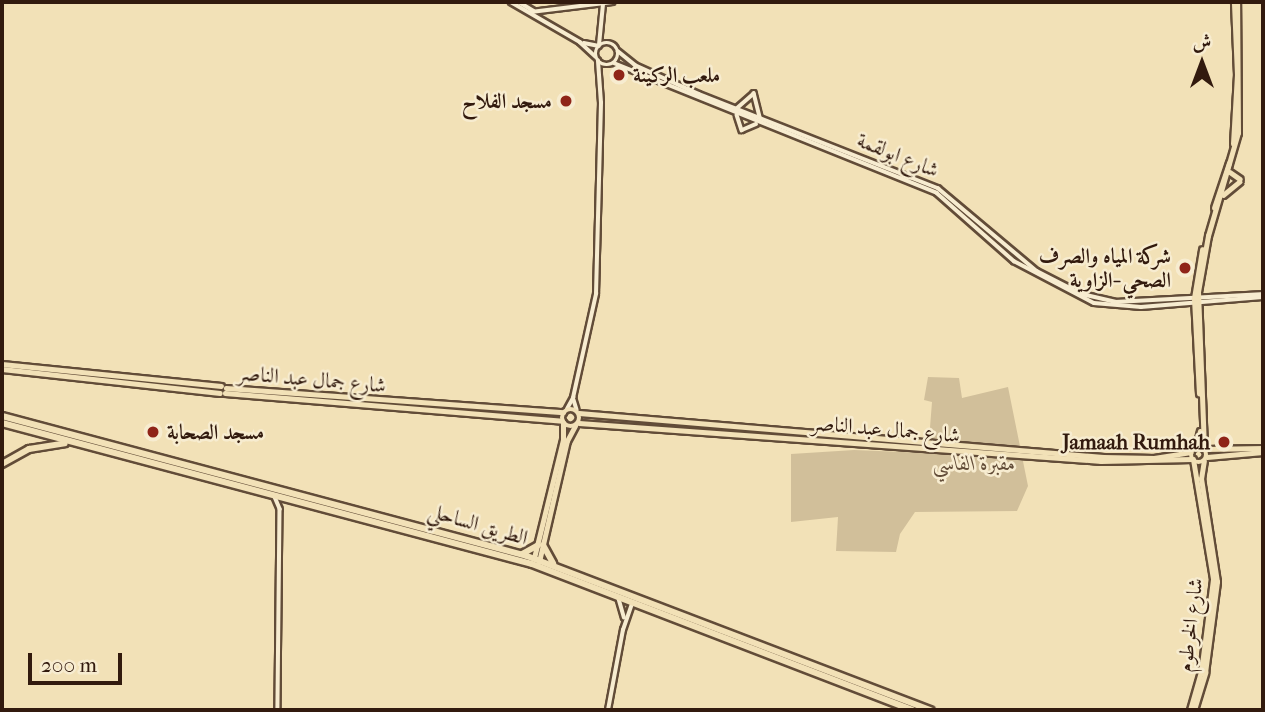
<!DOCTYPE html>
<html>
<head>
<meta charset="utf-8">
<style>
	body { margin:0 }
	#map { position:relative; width:1265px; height:712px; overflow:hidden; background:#f2e1b7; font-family:"IM FELL French Canon",Amiri,serif }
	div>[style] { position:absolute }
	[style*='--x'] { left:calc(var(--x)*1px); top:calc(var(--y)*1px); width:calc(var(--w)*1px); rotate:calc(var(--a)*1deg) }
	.green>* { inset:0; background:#d1bf9a }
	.roads { filter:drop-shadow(2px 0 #624c38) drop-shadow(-2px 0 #624c38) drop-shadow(0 2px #624c38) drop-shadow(0 -2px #624c38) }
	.minor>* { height:3.5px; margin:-1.75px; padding:0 1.75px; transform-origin:1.75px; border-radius:1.75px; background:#f7ecd0 }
	.minor>.ring { margin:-1.75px; padding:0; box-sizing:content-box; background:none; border:3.5px solid #f7ecd0; border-radius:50% }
	.major>* { height:4.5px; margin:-2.25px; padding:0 2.25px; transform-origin:2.25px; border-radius:2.25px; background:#f2e1b7 }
	.major>.ring { margin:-2.25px; padding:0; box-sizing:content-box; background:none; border:4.5px solid #f2e1b7; border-radius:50% }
	.highway>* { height:6px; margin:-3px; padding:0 3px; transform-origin:3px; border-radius:3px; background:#f2e1b7 }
	.dots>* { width:19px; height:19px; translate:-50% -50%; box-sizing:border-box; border:4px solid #f7ecd0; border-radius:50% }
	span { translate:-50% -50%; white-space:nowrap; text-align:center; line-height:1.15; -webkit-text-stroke:5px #f7ecd0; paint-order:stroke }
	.poi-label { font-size:21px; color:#321a0e; font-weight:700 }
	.left { translate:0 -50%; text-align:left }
	.right { translate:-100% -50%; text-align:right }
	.street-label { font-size:21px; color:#321a0e }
	.park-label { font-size:21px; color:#624c38; font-style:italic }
	.frame { position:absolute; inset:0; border:4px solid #321a0e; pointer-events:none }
	.north { position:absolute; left:1167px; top:28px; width:70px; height:70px; -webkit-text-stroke:5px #f7ecd0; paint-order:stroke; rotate:0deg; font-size:19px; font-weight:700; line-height:28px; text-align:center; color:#321a0e }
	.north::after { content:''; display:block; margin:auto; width:24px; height:32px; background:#321a0e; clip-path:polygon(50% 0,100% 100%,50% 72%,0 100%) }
	.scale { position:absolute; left:28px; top:653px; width:94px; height:32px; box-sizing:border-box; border:4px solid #321a0e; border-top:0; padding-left:9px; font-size:21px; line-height:24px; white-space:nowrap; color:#321a0e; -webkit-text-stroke:5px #f7ecd0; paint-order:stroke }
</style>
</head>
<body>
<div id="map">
	<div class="green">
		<i style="clip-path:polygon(928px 377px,959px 378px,962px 398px,1008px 387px,1028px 486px,1017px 511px,915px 512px,900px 534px,896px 552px,836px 551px,838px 517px,791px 522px,791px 454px,854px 450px,928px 453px,932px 402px,924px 400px)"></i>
	</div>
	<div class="roads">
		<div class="minor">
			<i style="--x:511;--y:2;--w:80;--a:30.1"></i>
			<i style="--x:580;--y:42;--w:21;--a:43"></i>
			<i style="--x:519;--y:2;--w:17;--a:31"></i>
			<i style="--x:531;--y:12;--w:82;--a:-7"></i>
			<i class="ring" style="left:596px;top:43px;width:18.5px;height:18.5px"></i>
			<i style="--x:584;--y:43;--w:15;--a:11"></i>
			<i style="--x:599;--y:45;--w:41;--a:-84.4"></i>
			<i style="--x:618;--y:51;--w:22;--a:39"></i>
			<i style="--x:635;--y:65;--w:70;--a:24.4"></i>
			<i style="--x:699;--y:94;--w:257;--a:21.5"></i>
			<i style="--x:938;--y:188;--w:129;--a:40"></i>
			<i style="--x:1037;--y:271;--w:51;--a:27.1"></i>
			<i style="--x:1082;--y:294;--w:36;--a:13"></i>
			<i style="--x:1117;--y:302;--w:146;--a:-3.1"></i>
			<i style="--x:614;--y:63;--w:348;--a:21.9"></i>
			<i style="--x:937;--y:193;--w:103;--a:41.4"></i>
			<i style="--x:1014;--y:261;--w:90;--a:27.7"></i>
			<i style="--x:1094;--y:303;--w:47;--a:4.9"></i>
			<i style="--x:1141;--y:307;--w:122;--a:-4.7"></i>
			<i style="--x:754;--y:93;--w:25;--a:76"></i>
			<i style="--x:736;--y:109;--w:23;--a:-41"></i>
			<i style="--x:737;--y:115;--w:16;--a:72"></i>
			<i style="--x:742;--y:130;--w:15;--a:-23"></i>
			<i style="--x:574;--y:400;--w:10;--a:73"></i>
			<i style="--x:567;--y:409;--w:13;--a:-61"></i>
			<i style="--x:573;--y:398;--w:107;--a:-77.5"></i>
			<i style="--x:596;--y:294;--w:191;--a:-88.5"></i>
			<i style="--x:601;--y:103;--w:42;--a:-94.1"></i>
			<i style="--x:275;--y:497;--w:13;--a:67"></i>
			<i style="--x:280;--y:509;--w:201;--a:90.6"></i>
			<i style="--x:619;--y:599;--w:19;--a:74"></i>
			<i style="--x:608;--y:710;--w:81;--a:-79.4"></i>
			<i style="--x:623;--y:630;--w:28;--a:-71"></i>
		</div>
		<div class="major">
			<i style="--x:1233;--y:144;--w:69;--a:-86.7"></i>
			<i style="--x:1237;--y:75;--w:73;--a:-92.4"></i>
			<i style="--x:1230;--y:172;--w:12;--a:35"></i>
			<i style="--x:1223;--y:195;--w:21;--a:-39"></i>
			<i style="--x:1214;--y:208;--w:47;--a:-71.6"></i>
			<i style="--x:2;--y:364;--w:220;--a:5.7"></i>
			<i style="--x:2;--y:369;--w:219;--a:6.3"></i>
			<i style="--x:226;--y:388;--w:338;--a:4.1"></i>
			<i style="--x:225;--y:393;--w:338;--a:4.7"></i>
			<i style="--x:1199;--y:394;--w:96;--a:-93"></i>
			<i style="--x:1194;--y:298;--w:49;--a:-80.5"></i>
			<i class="ring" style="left:562px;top:409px;width:13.5px;height:13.5px"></i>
			<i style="--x:579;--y:413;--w:526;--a:4.8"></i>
			<i style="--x:1103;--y:457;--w:51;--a:1.1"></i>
			<i style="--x:1154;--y:458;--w:37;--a:-9"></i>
			<i style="--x:579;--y:423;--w:523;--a:4.16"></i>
			<i style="--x:1101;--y:461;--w:91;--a:-1.3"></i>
			<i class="ring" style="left:1191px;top:447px;width:11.5px;height:11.5px"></i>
			<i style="--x:1196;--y:447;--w:16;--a:-76"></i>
			<i style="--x:1204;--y:448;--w:156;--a:-92.2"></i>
			<i style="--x:1198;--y:292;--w:57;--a:-79.9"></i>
			<i style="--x:1208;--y:236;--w:107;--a:-73.8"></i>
			<i style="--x:1238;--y:133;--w:131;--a:-90.4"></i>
			<i style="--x:1206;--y:449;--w:57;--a:-1"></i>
			<i style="--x:1207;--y:457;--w:56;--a:-5.1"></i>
			<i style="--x:534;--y:558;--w:122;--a:-76.2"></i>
			<i style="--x:563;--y:440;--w:17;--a:-90"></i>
			<i style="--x:539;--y:562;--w:124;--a:-77"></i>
			<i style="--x:567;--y:441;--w:17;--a:-62"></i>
			<i style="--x:1190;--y:710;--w:40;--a:-74"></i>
			<i style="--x:1201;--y:672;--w:94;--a:-82.6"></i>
			<i style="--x:1213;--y:579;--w:121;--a:-99.5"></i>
			<i style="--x:1194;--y:710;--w:39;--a:-73"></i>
			<i style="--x:1205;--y:673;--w:92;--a:-82.5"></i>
			<i style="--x:1217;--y:582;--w:104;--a:-98.8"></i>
			<i style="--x:1201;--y:479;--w:18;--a:-81"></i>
		</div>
		<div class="highway">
			<i style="--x:2;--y:416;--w:543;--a:14.93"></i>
			<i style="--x:527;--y:556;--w:432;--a:20.9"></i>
			<i style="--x:2;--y:423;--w:548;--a:14.9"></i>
			<i style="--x:532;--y:564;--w:407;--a:21"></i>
			<i style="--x:2;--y:464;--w:31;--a:-29"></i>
			<i style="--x:29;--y:449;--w:36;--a:-9"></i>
			<i style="--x:543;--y:545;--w:21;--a:61"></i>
			<i style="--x:522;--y:554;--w:18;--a:-29"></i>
		</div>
	</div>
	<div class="dots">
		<i style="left:619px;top:75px;background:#8f2418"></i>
		<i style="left:566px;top:101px;background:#8f2418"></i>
		<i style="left:1185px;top:268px;background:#8f2418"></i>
		<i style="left:153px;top:432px;background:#8f2418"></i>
		<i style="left:1224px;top:442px;background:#8f2418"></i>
	</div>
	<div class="poi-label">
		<span class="left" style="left:633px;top:75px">ملعب الركينة</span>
		<span class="right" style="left:552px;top:101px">مسجد الفلاح</span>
		<span class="right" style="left:1171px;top:268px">شركة المياه والصرف<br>الصحي -الزاوية</span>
		<span class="left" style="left:167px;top:432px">مسجد الصحابة</span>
		<span class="right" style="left:1210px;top:442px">Jamaah Rumhah</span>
	</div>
	<div class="street-label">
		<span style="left:898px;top:155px;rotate:22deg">شارع ابولقمة</span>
		<span style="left:312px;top:379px;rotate:5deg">شارع جمال عبد الناصر</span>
		<span style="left:886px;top:429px;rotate:5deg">شارع جمال عبد الناصر</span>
		<span style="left:478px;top:524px;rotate:16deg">الطريق الساحلي</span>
		<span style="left:1190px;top:625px;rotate:-83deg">شارع الخرطوم</span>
	</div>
	<div class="park-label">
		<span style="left:974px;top:463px">مقبرة الفاسي</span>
	</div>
	<div class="frame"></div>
	<div class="north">ش</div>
	<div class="scale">200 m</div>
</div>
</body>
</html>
